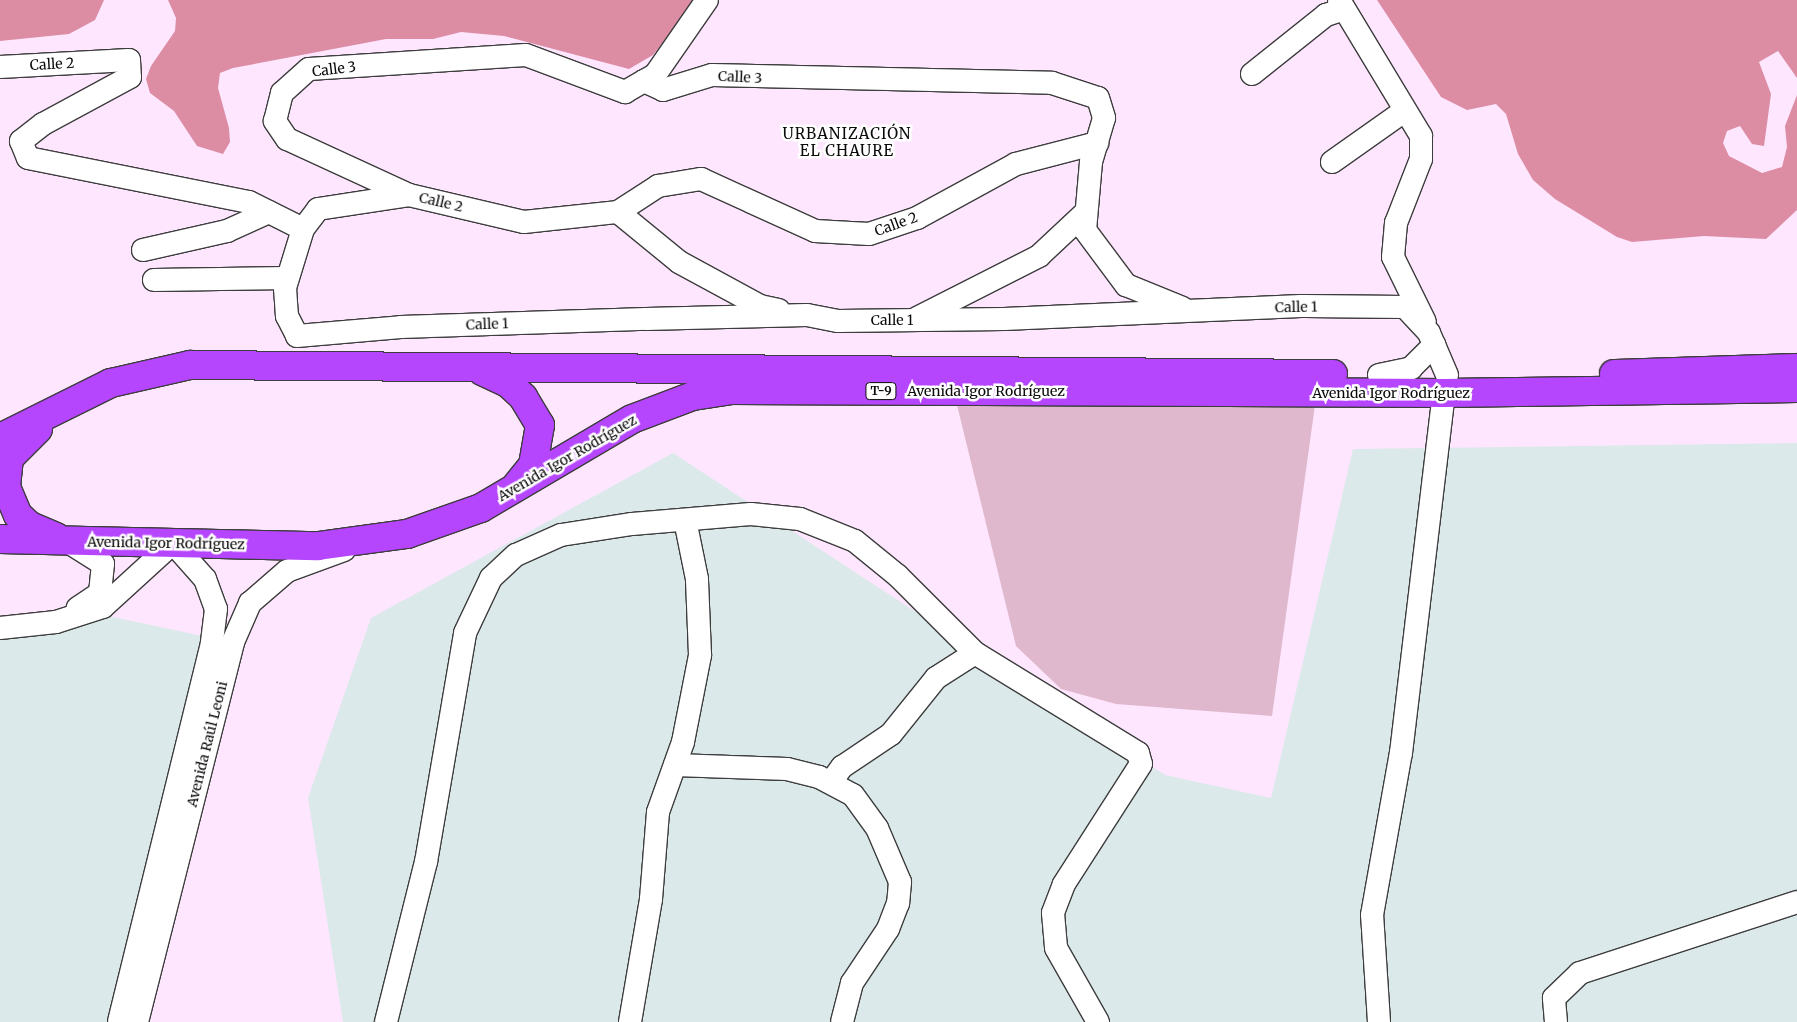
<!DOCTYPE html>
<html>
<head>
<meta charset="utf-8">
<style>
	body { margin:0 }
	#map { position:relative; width:1797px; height:1022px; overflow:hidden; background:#fee6ff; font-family:Merriweather,serif }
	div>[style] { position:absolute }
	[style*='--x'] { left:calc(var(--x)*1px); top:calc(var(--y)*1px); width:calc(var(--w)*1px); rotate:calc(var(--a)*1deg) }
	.industrial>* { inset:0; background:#dce9ea }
	.forest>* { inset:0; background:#dc8da4 }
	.cemetery>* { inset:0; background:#e0b8cd }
	.roads { filter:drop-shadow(1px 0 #3d3d3d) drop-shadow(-1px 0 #3d3d3d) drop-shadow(0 1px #3d3d3d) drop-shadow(0 -1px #3d3d3d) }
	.minor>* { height:22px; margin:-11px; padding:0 11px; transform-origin:11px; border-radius:11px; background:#fff }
	.highway>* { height:28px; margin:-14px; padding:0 14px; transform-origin:14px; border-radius:14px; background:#b645fe }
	span { translate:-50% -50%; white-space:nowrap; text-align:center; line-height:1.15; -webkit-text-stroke:5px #fff; paint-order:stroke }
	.shield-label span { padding:1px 4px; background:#fff; border:1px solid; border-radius:4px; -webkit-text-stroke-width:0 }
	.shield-label { font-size:12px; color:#0a0a0a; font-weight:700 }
	.street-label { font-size:14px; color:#0a0a0a }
	.neighbourhood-label { font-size:15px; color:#0a0a0a; letter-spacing:1px }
</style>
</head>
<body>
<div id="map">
	<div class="industrial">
		<i style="clip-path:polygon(1797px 443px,1797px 1022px,343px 1022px,308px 798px,371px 618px,673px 453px,1165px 775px,1271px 798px,1353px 449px)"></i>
		<i style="clip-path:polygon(99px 614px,212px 638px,110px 1022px,0 1022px,0 627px)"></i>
	</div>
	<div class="forest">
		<i style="clip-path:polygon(0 0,104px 0,95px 20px,69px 34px,0 41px)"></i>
		<i style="clip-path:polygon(168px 0,697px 0,653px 55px,629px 69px,504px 36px,461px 32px,433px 39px,386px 39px,233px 68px,220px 73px,218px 88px,229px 128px,230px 142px,223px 154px,197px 146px,174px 111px,150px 93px,146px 79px,151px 66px,175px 31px,176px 18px)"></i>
		<i style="clip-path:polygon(1377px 0,1797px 0,1797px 78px,1778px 51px,1759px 62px,1771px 94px,1764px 146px,1752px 144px,1740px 126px,1727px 131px,1723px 143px,1729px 156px,1762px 173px,1782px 167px,1787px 147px,1785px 126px,1797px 95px,1797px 210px,1766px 239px,1704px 236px,1632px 242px,1617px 237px,1555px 199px,1533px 180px,1518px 154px,1506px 114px,1496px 104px,1467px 110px,1441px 97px)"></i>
	</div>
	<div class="cemetery">
		<i style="clip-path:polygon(957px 405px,1315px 405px,1272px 716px,1116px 704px,1061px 689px,1016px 646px)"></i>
	</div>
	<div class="roads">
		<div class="minor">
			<i style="--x:1339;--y:0;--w:159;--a:58.9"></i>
			<i style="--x:1421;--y:136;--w:23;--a:90"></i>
			<i style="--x:1421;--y:159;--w:69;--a:111.3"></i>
			<i style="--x:1396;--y:223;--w:34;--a:95"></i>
			<i style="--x:1393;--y:257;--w:72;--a:63.8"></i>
			<i style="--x:0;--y:67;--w:129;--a:-3.1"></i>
			<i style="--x:129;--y:60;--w:17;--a:87"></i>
			<i style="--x:130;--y:77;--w:99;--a:151.6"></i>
			<i style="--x:43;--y:124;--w:28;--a:142"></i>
			<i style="--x:21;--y:141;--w:18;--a:68"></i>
			<i style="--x:28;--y:158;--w:225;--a:11.3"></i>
			<i style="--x:249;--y:202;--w:60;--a:26.6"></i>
			<i style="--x:303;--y:229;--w:25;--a:-53"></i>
			<i style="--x:318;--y:209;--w:92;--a:-8.7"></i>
			<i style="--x:409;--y:195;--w:118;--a:13.2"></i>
			<i style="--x:524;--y:222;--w:95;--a:-6.1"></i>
			<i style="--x:618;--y:212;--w:48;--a:-33"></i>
			<i style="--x:658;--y:186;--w:44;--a:-9.2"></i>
			<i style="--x:701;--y:179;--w:125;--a:24.5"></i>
			<i style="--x:815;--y:231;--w:54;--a:3.2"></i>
			<i style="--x:869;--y:234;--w:51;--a:-18.4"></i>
			<i style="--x:917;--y:218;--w:113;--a:-28.6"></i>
			<i style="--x:1016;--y:164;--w:84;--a:-14.5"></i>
			<i style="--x:1252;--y:74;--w:95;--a:-38.6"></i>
			<i style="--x:1326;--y:15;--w:19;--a:-18"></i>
			<i style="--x:644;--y:81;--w:13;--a:-29"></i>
			<i style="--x:655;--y:75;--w:91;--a:-55.3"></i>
			<i style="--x:1332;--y:162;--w:88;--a:-35.3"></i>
			<i style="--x:409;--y:195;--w:134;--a:-155.3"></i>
			<i style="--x:287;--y:139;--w:22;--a:-124"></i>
			<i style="--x:275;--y:121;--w:29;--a:-76"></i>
			<i style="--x:282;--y:93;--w:36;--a:-42"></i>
			<i style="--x:309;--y:69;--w:217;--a:-3.7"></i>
			<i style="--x:526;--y:55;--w:106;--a:20.5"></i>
			<i style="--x:625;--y:92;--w:22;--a:-30"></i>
			<i style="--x:644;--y:81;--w:21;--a:25"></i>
			<i style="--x:663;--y:90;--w:51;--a:-17"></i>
			<i style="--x:712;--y:75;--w:340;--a:1.3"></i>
			<i style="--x:1052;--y:83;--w:48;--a:18.1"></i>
			<i style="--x:1098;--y:98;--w:21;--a:73"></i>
			<i style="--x:1104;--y:118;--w:46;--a:106.5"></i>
			<i style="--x:1091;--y:162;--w:68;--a:95"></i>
			<i style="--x:1085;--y:230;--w:69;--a:53.3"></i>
			<i style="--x:1126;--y:285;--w:61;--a:22"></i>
			<i style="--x:618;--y:212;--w:79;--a:39.3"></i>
			<i style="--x:679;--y:262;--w:92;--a:28.5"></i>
			<i style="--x:760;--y:306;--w:19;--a:12"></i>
			<i style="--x:303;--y:229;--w:62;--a:107"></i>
			<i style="--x:285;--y:288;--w:28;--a:86"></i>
			<i style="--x:287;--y:316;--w:22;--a:63"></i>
			<i style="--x:297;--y:336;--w:104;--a:-4.9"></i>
			<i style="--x:401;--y:327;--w:245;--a:-1.9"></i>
			<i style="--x:646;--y:319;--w:161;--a:-1.4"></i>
			<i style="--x:807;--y:315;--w:32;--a:11"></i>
			<i style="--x:838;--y:321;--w:166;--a:-0.7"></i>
			<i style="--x:1004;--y:319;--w:297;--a:-2.5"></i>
			<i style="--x:1301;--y:306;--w:104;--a:0.6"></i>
			<i style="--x:1405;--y:307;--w:35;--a:47"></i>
			<i style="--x:1429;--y:333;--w:46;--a:66.8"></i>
			<i style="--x:143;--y:250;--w:86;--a:-12.7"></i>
			<i style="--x:227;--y:231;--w:46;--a:-24.3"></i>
			<i style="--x:154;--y:280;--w:133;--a:-0.9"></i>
			<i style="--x:917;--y:318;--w:137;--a:-26.9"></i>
			<i style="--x:1039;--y:256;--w:64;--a:-43.1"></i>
			<i style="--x:1379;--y:375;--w:33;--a:-12"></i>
			<i style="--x:1411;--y:368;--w:33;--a:-45"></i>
			<i style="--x:65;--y:540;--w:45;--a:32.3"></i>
			<i style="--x:103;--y:564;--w:29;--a:96"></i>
			<i style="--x:100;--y:593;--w:27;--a:146"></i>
			<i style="--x:0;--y:628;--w:56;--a:-6.1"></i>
			<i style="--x:56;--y:622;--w:49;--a:-17.7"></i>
			<i style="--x:103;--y:607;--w:95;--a:-42.4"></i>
			<i style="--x:173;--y:543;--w:48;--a:48.4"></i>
			<i style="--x:205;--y:579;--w:32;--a:70"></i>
			<i style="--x:216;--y:609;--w:34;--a:97"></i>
			<i style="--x:212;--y:643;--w:390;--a:103.8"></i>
			<i style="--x:675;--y:765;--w:112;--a:2"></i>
			<i style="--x:787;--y:769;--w:33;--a:14"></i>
			<i style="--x:819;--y:777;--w:38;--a:28"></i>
			<i style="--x:853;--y:795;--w:41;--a:54"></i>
			<i style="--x:877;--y:828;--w:59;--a:66.9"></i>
			<i style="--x:900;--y:882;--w:21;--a:95"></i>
			<i style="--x:898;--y:903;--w:28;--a:111"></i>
			<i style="--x:888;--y:929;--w:65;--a:123.7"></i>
			<i style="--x:852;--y:983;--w:40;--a:104.4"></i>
			<i style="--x:831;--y:782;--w:19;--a:-54"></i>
			<i style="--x:842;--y:767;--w:59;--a:-34"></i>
			<i style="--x:891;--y:734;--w:72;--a:-51.2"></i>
			<i style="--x:936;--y:678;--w:46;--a:-32.7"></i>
			<i style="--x:137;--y:1022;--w:392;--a:-75.8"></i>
			<i style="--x:233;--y:642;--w:43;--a:-66.4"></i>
			<i style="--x:250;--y:603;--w:49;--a:-40.9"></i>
			<i style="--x:287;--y:571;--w:61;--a:-20.2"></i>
			<i style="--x:386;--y:1022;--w:165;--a:-76"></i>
			<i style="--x:426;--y:862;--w:232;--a:-80.3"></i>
			<i style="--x:465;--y:633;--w:61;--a:-64.7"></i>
			<i style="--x:491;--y:578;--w:34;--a:-43"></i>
			<i style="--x:516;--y:555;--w:49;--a:-24"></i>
			<i style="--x:561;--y:535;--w:72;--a:-8.8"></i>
			<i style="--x:632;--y:524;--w:119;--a:-4.8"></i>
			<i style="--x:751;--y:514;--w:49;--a:5.8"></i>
			<i style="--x:800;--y:519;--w:59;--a:21.8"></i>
			<i style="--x:855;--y:541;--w:55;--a:39.1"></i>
			<i style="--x:898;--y:576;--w:109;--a:45"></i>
			<i style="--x:975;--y:653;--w:191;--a:31.5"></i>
			<i style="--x:1138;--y:753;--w:11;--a:75"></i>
			<i style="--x:1141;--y:764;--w:143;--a:122.7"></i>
			<i style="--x:1064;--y:884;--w:31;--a:111"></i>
			<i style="--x:1053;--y:913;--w:35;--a:85"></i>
			<i style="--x:1056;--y:948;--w:85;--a:60.4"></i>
			<i style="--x:630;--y:1022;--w:125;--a:-80.3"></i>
			<i style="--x:651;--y:899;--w:87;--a:-85.4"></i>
			<i style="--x:658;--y:812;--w:74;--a:-70.3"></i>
			<i style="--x:683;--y:742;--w:89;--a:-78.9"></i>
			<i style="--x:700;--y:655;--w:76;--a:-92.3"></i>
			<i style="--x:697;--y:579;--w:60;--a:-101.5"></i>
			<i style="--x:1379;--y:1022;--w:107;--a:-93.7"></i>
			<i style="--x:1372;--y:915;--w:165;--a:-79.9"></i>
			<i style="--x:1401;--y:753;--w:363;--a:-83.2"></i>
			<i style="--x:1556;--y:1022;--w:24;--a:-95"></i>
			<i style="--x:1554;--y:998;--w:36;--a:-44"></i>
			<i style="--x:1580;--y:973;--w:228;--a:-18.1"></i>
		</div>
		<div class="highway">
			<i style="--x:482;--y:371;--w:29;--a:25"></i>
			<i style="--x:508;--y:383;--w:21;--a:43"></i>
			<i style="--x:523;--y:397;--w:33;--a:59"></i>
			<i style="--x:540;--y:425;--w:41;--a:99.9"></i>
			<i style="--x:533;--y:465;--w:26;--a:129"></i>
			<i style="--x:1614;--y:374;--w:183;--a:-1.9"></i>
			<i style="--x:38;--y:429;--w:41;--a:135"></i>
			<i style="--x:9;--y:458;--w:29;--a:96"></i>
			<i style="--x:6;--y:487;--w:30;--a:67"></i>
			<i style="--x:18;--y:515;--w:16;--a:43"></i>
			<i style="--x:30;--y:526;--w:28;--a:23"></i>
			<i style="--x:0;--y:438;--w:124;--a:-26.4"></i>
			<i style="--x:111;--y:383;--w:81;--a:-12.8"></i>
			<i style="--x:190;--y:365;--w:1143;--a:0.45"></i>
			<i style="--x:0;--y:539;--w:318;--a:1.3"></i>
			<i style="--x:318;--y:546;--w:90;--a:-7.7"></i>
			<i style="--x:407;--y:534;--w:78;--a:-19.4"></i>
			<i style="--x:481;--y:508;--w:175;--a:-30.5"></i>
			<i style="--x:632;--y:419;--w:65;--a:-20.7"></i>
			<i style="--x:693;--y:396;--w:38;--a:-9"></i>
			<i style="--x:731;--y:390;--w:713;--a:0.24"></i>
			<i style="--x:1444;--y:393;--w:353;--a:-0.8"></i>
		</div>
	</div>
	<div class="shield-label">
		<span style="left:881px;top:391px">T-9</span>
	</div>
	<div class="street-label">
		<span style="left:52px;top:64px;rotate:-3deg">Calle 2</span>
		<span style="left:334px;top:69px;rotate:-7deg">Calle 3</span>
		<span style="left:740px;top:77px;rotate:3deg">Calle 3</span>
		<span style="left:441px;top:202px;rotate:13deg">Calle 2</span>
		<span style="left:896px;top:224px;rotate:-20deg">Calle 2</span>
		<span style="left:1296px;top:307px;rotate:-1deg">Calle 1</span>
		<span style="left:892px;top:320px">Calle 1</span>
		<span style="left:487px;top:324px;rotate:-2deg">Calle 1</span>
		<span style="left:986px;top:391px">Avenida Igor Rodríguez</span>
		<span style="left:1391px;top:393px">Avenida Igor Rodríguez</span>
		<span style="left:567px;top:458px;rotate:-30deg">Avenida Igor Rodríguez</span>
		<span style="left:166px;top:543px;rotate:1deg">Avenida Igor Rodríguez</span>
		<span style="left:207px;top:744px;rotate:-76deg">Avenida Raúl Leoni</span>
	</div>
	<div class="neighbourhood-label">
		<span style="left:847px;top:142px">URBANIZACIÓN<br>EL CHAURE</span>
	</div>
</div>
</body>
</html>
